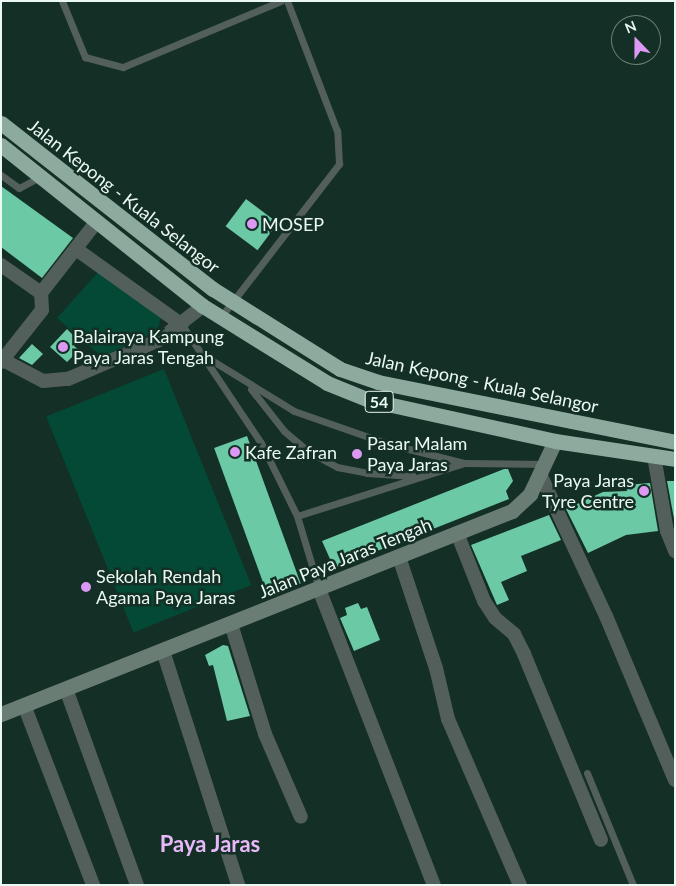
<!DOCTYPE html>
<html>
<head>
<meta charset="utf-8">
<style>
	body { margin:0 }
	#map { position:relative; width:676px; height:886px; overflow:hidden; background:#142f25; font-family:Lato,sans-serif }
	div>[style] { position:absolute }
	[style*='--x'] { left:calc(var(--x)*1px); top:calc(var(--y)*1px); width:calc(var(--w)*1px); rotate:calc(var(--a)*1deg) }
	.green>* { inset:0; background:#034935; transform-origin:0 0 }
	.building>* { inset:0; background:#6bc9a6; transform-origin:0 0 }
	.lane>* { height:7px; margin:-3.5px; padding:0 3.5px; transform-origin:3.5px; border-radius:3.5px; background:#535f5a }
	.street>* { height:14px; margin:-7px; padding:0 7px; transform-origin:7px; border-radius:7px; background:#535f5a }
	.secondary>* { height:15px; margin:-7.5px; padding:0 7.5px; transform-origin:7.5px; border-radius:7.5px; background:#6a7d75 }
	.highway>* { height:15px; margin:-7.5px; padding:0 7.5px; transform-origin:7.5px; border-radius:7.5px; background:#8caa9d }
	.dots>* { width:14px; height:14px; translate:-50% -50%; box-sizing:border-box; border:2px solid #142f25; border-radius:50% }
	span { translate:-50% -50%; white-space:nowrap; text-align:center; line-height:1.15; -webkit-text-stroke:5px #142f25; paint-order:stroke }
	.shield-label span { padding:1px 4px; background:#142f25; border:1px solid; border-radius:4px; -webkit-text-stroke-width:0 }
	.shield-label { font-size:16px; color:#eaf9f2; font-weight:700 }
	.street-label { font-size:18px; color:#eaf9f2 }
	.poi-label { font-size:18px; color:#eaf9f2 }
	.left { translate:0 -50%; text-align:left }
	.right { translate:-100% -50%; text-align:right }
	.district-label { font-size:22px; color:#e8b9f9; font-weight:700 }
	.frame { position:absolute; inset:0; border:2px solid #eaf9f2; pointer-events:none }
	.north { position:absolute; left:611px; top:15px; width:50px; height:50px; box-sizing:border-box; background:#142f25; border:1px solid #6a8077; border-radius:50%; rotate:338deg; font-size:14px; font-weight:700; line-height:20px; text-align:center; color:#eaf9f2 }
	.north::after { content:''; display:block; margin:auto; width:18px; height:22px; background:#dc99f4; clip-path:polygon(50% 0,100% 100%,50% 72%,0 100%) }
</style>
</head>
<body>
<div id="map">
	<div class="green">
		<i style="clip-path:polygon(99px 271px,161px 318px,157px 331px,102px 357px,57px 318px)"></i>
		<i style="left:164px;top:369px;width:233px;height:127px;rotate:68deg"></i>
	</div>
	<div class="building">
		<i style="clip-path:polygon(1px 186px,73px 238px,42px 278px,1px 247px)"></i>
		<i style="left:246px;top:199px;width:40px;height:34px;rotate:37deg"></i>
		<i style="clip-path:polygon(67px 329px,79px 341px,74px 346px,79px 350px,67px 362px,50px 347px)"></i>
		<i style="clip-path:polygon(32px 344px,43px 354px,32px 365px,19px 358px)"></i>
		<i style="left:247px;top:436px;width:157px;height:35px;rotate:70deg"></i>
		<i style="clip-path:polygon(504px 469px,508px 469px,513px 481px,506px 491px,509px 499px,334px 568px,322px 541px)"></i>
		<i style="clip-path:polygon(667px 481px,675px 481px,675px 524px)"></i>
		<i style="clip-path:polygon(650px 483px,658px 531px,626px 535px,588px 553px,566px 509px,603px 492px,627px 491px,626px 485px)"></i>
		<i style="clip-path:polygon(549px 515px,561px 540px,521px 556px,527px 571px,501px 582px,509px 600px,497px 605px,471px 545px)"></i>
		<i style="clip-path:polygon(358px 603px,361px 609px,367px 607px,380px 640px,354px 651px,340px 618px,347px 615px,345px 608px)"></i>
		<i style="clip-path:polygon(223px 645px,228px 646px,250px 716px,227px 721px,213px 665px,209px 666px,205px 655px)"></i>
	</div>
	<div class="lane">
		<i style="--x:62;--y:1;--w:61;--a:67.7"></i>
		<i style="--x:85;--y:57;--w:39;--a:15"></i>
		<i style="--x:123;--y:67;--w:171;--a:-22.7"></i>
		<i style="--x:1;--y:175;--w:22;--a:36"></i>
		<i style="--x:19;--y:188;--w:24;--a:-28"></i>
		<i style="--x:220;--y:318;--w:195;--a:-52.3"></i>
		<i style="--x:339;--y:164;--w:33;--a:-93"></i>
		<i style="--x:337;--y:131;--w:139;--a:-111"></i>
		<i style="--x:182;--y:325;--w:142;--a:56.2"></i>
		<i style="--x:261;--y:443;--w:81;--a:63.7"></i>
		<i style="--x:297;--y:516;--w:76;--a:73.2"></i>
		<i style="--x:208;--y:358;--w:101;--a:31.6"></i>
		<i style="--x:294;--y:411;--w:101;--a:19.2"></i>
		<i style="--x:389;--y:444;--w:77;--a:14.2"></i>
		<i style="--x:251;--y:389;--w:53;--a:51.8"></i>
		<i style="--x:284;--y:431;--w:33;--a:40"></i>
		<i style="--x:309;--y:452;--w:32;--a:28"></i>
		<i style="--x:337;--y:467;--w:31;--a:11"></i>
		<i style="--x:367;--y:473;--w:46;--a:3.7"></i>
		<i style="--x:297;--y:516;--w:175;--a:-17.6"></i>
		<i style="--x:464;--y:463;--w:80;--a:0.7"></i>
		<i style="--x:587;--y:773;--w:121;--a:67.7"></i>
	</div>
	<div class="street">
		<i style="--x:76;--y:249;--w:130;--a:35.6"></i>
		<i style="--x:1;--y:265;--w:49;--a:35"></i>
		<i style="--x:3;--y:360;--w:45;--a:27.7"></i>
		<i style="--x:43;--y:381;--w:25;--a:-5"></i>
		<i style="--x:68;--y:379;--w:99;--a:-23.2"></i>
		<i style="--x:159;--y:340;--w:56;--a:-37.7"></i>
		<i style="--x:1;--y:362;--w:66;--a:-51.7"></i>
		<i style="--x:42;--y:310;--w:17;--a:-93"></i>
		<i style="--x:41;--y:293;--w:91;--a:-52.1"></i>
		<i style="--x:654;--y:456;--w:76;--a:80.2"></i>
		<i style="--x:667;--y:531;--w:22;--a:68"></i>
		<i style="--x:540;--y:474;--w:157;--a:65.1"></i>
		<i style="--x:606;--y:616;--w:178;--a:67.2"></i>
		<i style="--x:457;--y:533;--w:73;--a:68.3"></i>
		<i style="--x:484;--y:601;--w:20;--a:57"></i>
		<i style="--x:495;--y:618;--w:25;--a:40"></i>
		<i style="--x:514;--y:634;--w:22;--a:63"></i>
		<i style="--x:524;--y:654;--w:201;--a:67.5"></i>
		<i style="--x:399;--y:557;--w:117;--a:71.6"></i>
		<i style="--x:436;--y:668;--w:52;--a:76.8"></i>
		<i style="--x:448;--y:719;--w:181;--a:66.6"></i>
		<i style="--x:319;--y:589;--w:318;--a:68.8"></i>
		<i style="--x:231;--y:624;--w:115;--a:72.8"></i>
		<i style="--x:265;--y:734;--w:90;--a:66.6"></i>
		<i style="--x:163;--y:651;--w:246;--a:72.2"></i>
		<i style="--x:66;--y:689;--w:208;--a:70.1"></i>
		<i style="--x:24;--y:705;--w:193;--a:69"></i>
	</div>
	<div class="secondary">
		<i style="--x:1;--y:714;--w:550;--a:-21.67"></i>
		<i style="--x:512;--y:511;--w:25;--a:-43"></i>
		<i style="--x:530;--y:494;--w:59;--a:-64.7"></i>
	</div>
	<div class="highway">
		<i style="--x:1;--y:123;--w:269;--a:38.1"></i>
		<i style="--x:213;--y:289;--w:150;--a:32.2"></i>
		<i style="--x:340;--y:369;--w:40;--a:18.9"></i>
		<i style="--x:378;--y:382;--w:303;--a:11.4"></i>
		<i style="--x:1;--y:145;--w:258;--a:38.6"></i>
		<i style="--x:203;--y:306;--w:146;--a:31.8"></i>
		<i style="--x:327;--y:383;--w:45;--a:22"></i>
		<i style="--x:369;--y:400;--w:190;--a:12.4"></i>
		<i style="--x:555;--y:441;--w:121;--a:8.5"></i>
	</div>
	<div class="dots">
		<i style="left:252px;top:224px;background:#dc99f4"></i>
		<i style="left:63px;top:347px;background:#dc99f4"></i>
		<i style="left:235px;top:452px;background:#dc99f4"></i>
		<i style="left:357px;top:454px;background:#dc99f4"></i>
		<i style="left:644px;top:491px;background:#dc99f4"></i>
		<i style="left:86px;top:587px;background:#dc99f4"></i>
	</div>
	<div class="shield-label">
		<span style="left:379px;top:402px">54</span>
	</div>
	<div class="street-label">
		<span style="left:124px;top:196px;rotate:38deg">Jalan Kepong - Kuala Selangor</span>
		<span style="left:482px;top:382px;rotate:12deg">Jalan Kepong - Kuala Selangor</span>
		<span style="left:345px;top:558px;rotate:-22deg">Jalan Paya Jaras Tengah</span>
	</div>
	<div class="poi-label">
		<span class="left" style="left:262px;top:224px">MOSEP</span>
		<span class="left" style="left:73px;top:347px">Balairaya Kampung<br>Paya Jaras Tengah</span>
		<span class="left" style="left:367px;top:454px">Pasar Malam<br>Paya Jaras</span>
		<span class="left" style="left:245px;top:452px">Kafe Zafran</span>
		<span class="right" style="left:634px;top:491px">Paya Jaras<br>Tyre Centre</span>
		<span class="left" style="left:96px;top:587px">Sekolah Rendah<br>Agama Paya Jaras</span>
	</div>
	<div class="district-label">
		<span style="left:210px;top:844px">Paya Jaras</span>
	</div>
	<div class="frame"></div>
	<div class="north">N</div>
</div>
</body>
</html>
